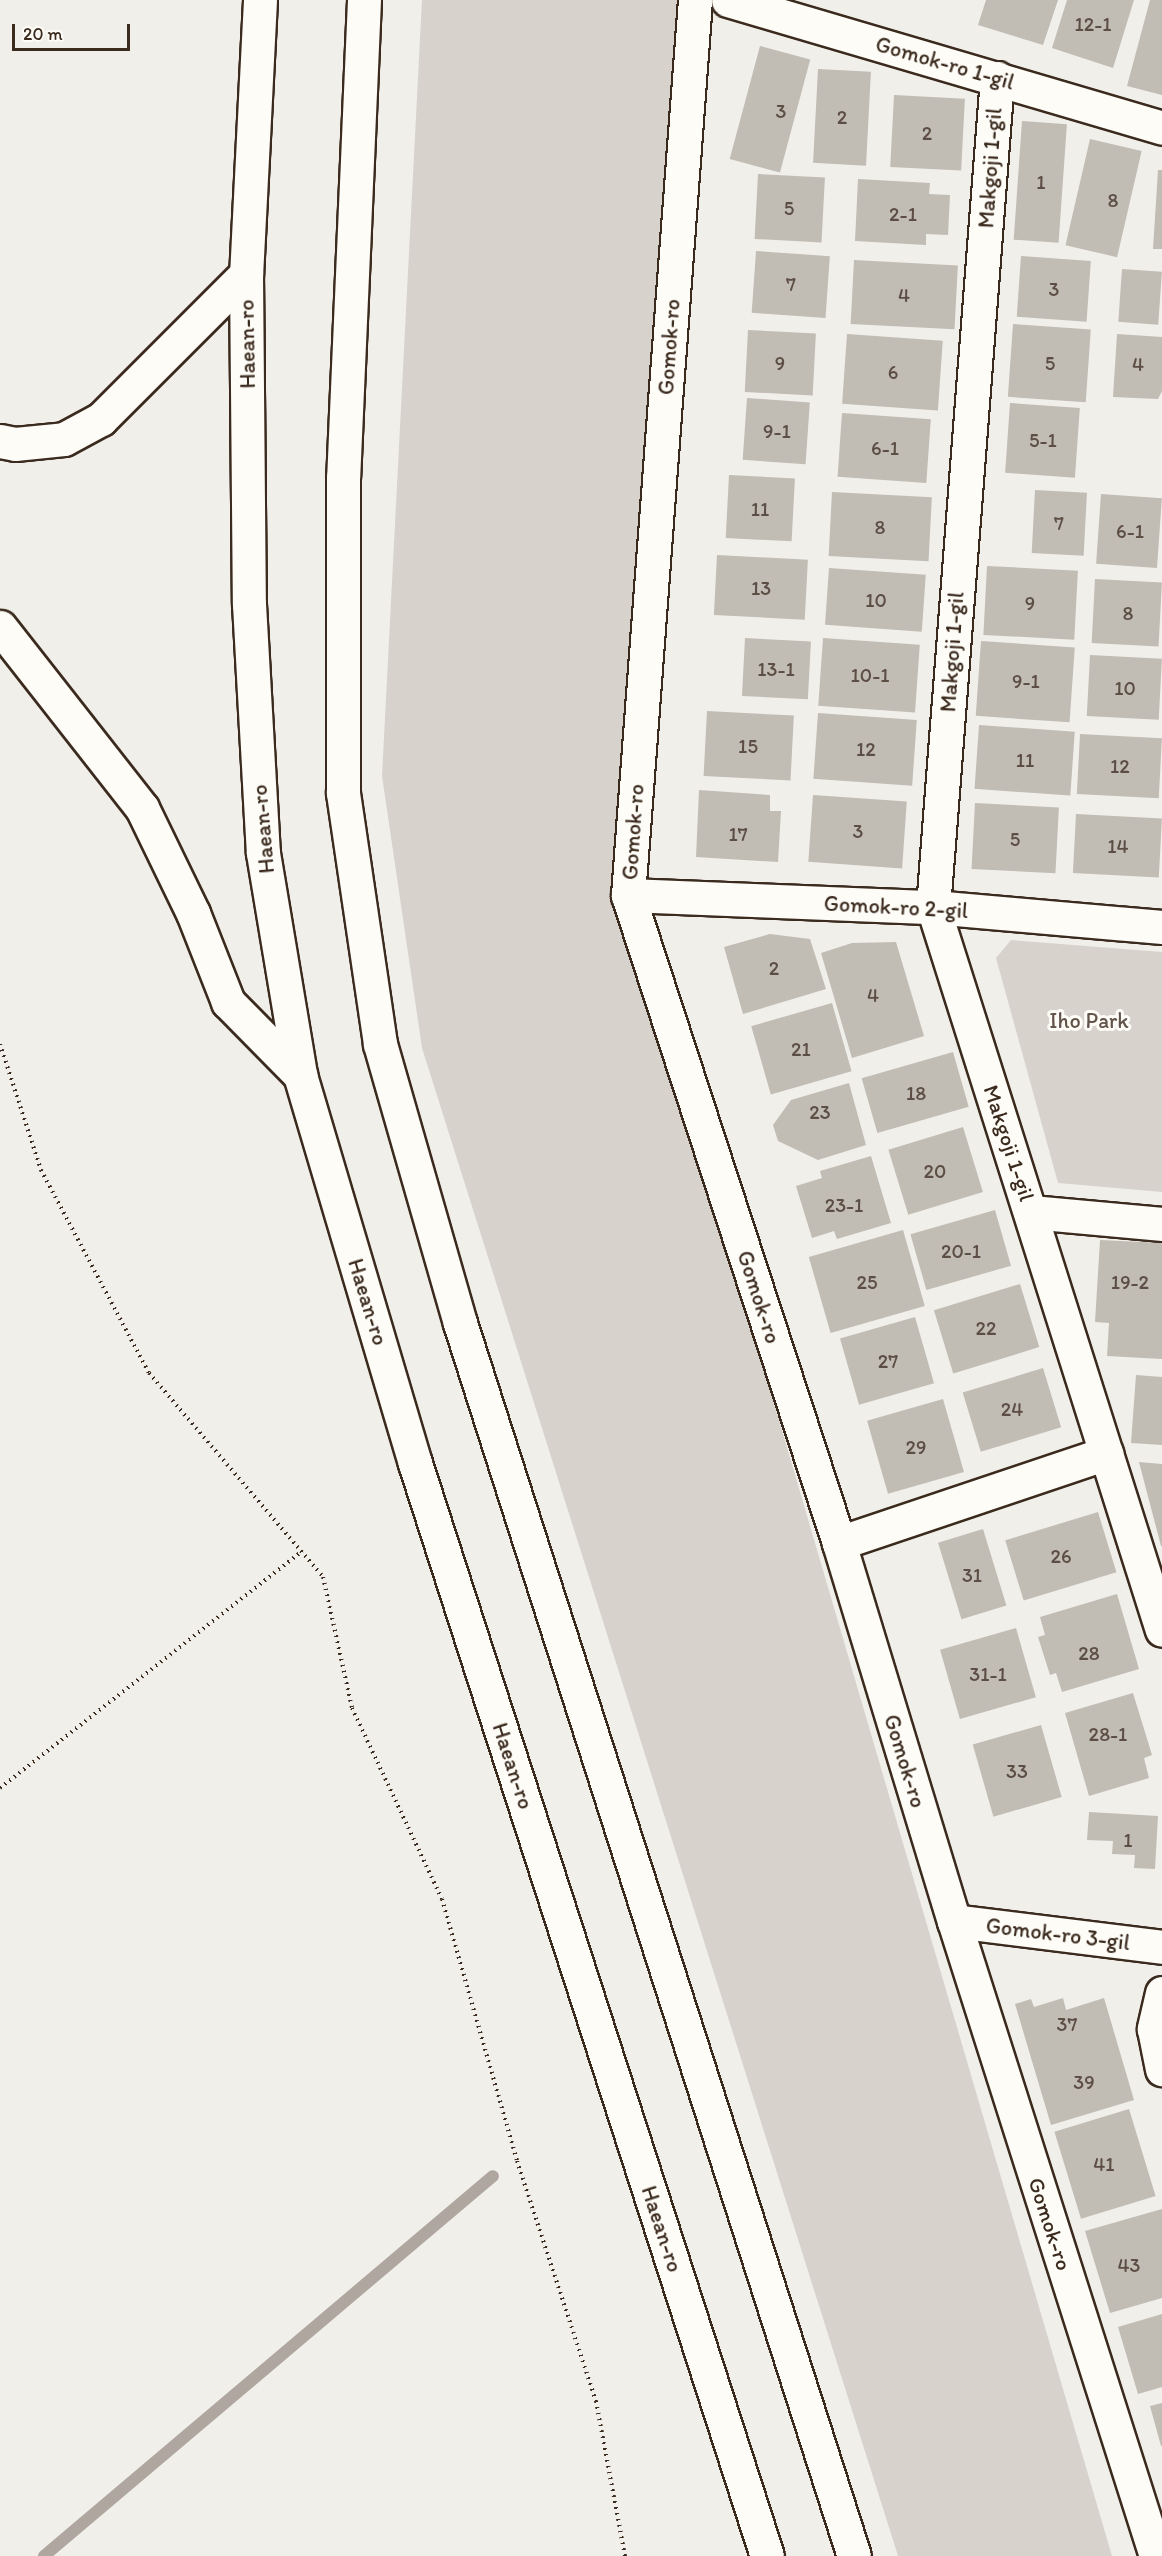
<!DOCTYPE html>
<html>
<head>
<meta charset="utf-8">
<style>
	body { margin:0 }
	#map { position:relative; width:1162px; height:2556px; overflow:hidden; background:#f1efea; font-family:Itim,sans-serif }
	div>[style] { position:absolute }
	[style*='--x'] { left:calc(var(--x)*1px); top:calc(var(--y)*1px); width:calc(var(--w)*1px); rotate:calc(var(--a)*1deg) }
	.green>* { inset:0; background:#d7d2cc }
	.stream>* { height:12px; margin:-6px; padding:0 6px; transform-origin:6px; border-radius:6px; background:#aea69f }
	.building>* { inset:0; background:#c1bcb4; transform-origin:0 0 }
	.path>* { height:4px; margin-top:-2px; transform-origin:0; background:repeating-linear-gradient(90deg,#3b2a1e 0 1.5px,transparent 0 6px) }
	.roads { filter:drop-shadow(2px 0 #3b2a1e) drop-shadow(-2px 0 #3b2a1e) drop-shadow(0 2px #3b2a1e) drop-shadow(0 -2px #3b2a1e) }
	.street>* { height:33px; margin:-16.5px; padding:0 16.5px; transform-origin:16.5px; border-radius:16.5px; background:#fdfcf7 }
	.primary>* { height:33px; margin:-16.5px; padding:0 16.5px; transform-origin:16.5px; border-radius:16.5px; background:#fdfcf7 }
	span { translate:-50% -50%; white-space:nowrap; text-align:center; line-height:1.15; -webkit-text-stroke:6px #fdfcf7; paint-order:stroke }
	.number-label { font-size:20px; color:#5c4e44 }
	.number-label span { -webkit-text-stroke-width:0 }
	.street-label { font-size:22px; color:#3b2a1e }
	.park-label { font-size:22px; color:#62544a }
	.scale { position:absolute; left:12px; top:24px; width:118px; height:27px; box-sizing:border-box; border:3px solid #3b2a1e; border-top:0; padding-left:8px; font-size:18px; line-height:21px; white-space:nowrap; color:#3b2a1e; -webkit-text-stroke:4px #fdfcf7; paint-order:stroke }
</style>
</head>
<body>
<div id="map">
	<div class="green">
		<i style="clip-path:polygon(422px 0,683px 0,623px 888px,1112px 2556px,898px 2556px,422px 1048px,382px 776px)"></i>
		<i style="clip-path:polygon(1011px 940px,1162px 952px,1162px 1192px,1058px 1183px,996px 958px)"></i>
	</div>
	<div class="stream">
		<i style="--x:44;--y:2556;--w:588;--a:-40.24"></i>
	</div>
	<div class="building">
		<i style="clip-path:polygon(986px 0,1058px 0,1043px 45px,978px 25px)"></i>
		<i style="clip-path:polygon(1067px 0,1134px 0,1113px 68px,1052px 48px)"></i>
		<i style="clip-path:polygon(1150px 0,1162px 0,1162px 95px,1127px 86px)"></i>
		<i style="left:760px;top:46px;width:52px;height:117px;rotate:15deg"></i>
		<i style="left:818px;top:69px;width:53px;height:94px;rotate:3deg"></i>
		<i style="left:894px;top:95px;width:71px;height:72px;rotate:3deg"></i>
		<i style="left:1022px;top:121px;width:45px;height:119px;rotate:4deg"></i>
		<i style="left:1090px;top:139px;width:53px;height:109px;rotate:13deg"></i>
		<i style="clip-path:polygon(1158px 170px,1162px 170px,1162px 249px,1153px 249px)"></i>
		<i style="left:758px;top:174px;width:67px;height:65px;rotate:3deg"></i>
		<i style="clip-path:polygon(858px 179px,930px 183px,929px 194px,950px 195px,948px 235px,926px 234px,926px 245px,855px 241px)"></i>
		<i style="left:756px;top:251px;width:74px;height:62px;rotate:4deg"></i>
		<i style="left:1021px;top:256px;width:70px;height:61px;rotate:4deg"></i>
		<i style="left:854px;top:260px;width:104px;height:64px;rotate:3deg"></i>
		<i style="left:1122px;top:269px;width:40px;height:53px;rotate:4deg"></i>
		<i style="left:1013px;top:324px;width:78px;height:73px;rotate:4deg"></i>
		<i style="left:748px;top:330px;width:68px;height:62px;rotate:3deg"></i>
		<i style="left:847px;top:334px;width:96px;height:70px;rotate:4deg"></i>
		<i style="clip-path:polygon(1117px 334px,1162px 337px,1162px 391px,1158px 399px,1113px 397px)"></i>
		<i style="left:747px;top:398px;width:63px;height:62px;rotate:4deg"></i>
		<i style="left:1010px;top:403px;width:70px;height:70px;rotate:4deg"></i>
		<i style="left:842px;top:413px;width:89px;height:64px;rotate:4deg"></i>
		<i style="left:729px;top:475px;width:66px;height:63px;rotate:3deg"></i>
		<i style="left:1035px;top:490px;width:52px;height:63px;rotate:3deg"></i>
		<i style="left:832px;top:492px;width:100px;height:64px;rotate:3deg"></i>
		<i style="left:1101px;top:494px;width:61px;height:70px;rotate:4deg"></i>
		<i style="left:717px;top:555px;width:91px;height:60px;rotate:3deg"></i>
		<i style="left:987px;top:566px;width:91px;height:69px;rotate:3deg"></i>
		<i style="left:829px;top:568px;width:97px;height:57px;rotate:4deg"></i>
		<i style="left:1095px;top:579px;width:67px;height:64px;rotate:3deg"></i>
		<i style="left:745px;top:638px;width:66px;height:58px;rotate:3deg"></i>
		<i style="left:823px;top:638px;width:97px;height:68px;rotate:4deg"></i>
		<i style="left:981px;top:641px;width:94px;height:75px;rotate:4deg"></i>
		<i style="left:1090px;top:655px;width:72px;height:61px;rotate:3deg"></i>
		<i style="left:707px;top:711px;width:87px;height:65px;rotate:3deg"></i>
		<i style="left:818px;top:713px;width:99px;height:66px;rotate:4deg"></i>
		<i style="left:979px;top:725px;width:96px;height:64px;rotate:4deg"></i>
		<i style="left:1080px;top:734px;width:82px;height:60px;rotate:3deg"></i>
		<i style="clip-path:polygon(699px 790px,770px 795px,770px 811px,781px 811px,778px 862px,696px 857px)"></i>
		<i style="left:813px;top:795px;width:94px;height:67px;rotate:4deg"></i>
		<i style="left:975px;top:803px;width:84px;height:66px;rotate:3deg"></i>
		<i style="left:1076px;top:814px;width:86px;height:59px;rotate:3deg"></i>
		<i style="clip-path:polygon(770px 934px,810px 939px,826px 989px,743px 1014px,724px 947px)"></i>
		<i style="clip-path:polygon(896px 942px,924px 1036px,852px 1058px,821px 953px,852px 943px)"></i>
		<i style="left:832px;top:1003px;width:71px;height:84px;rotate:74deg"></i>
		<i style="left:953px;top:1052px;width:57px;height:95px;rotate:74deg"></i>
		<i style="clip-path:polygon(849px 1083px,866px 1145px,818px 1160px,778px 1141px,773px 1125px,791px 1100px)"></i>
		<i style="left:963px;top:1127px;width:68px;height:78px;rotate:73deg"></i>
		<i style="clip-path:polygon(871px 1156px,891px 1223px,837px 1239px,834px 1231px,812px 1238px,796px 1186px,822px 1178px,820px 1171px)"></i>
		<i style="left:995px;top:1210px;width:58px;height:88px;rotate:74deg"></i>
		<i style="left:903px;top:1230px;width:79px;height:98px;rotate:74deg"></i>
		<i style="clip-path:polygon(1100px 1240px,1162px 1243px,1162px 1359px,1107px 1356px,1109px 1323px,1095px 1322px)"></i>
		<i style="left:1020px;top:1284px;width:66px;height:90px;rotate:73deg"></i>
		<i style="left:915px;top:1317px;width:69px;height:78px;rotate:74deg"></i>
		<i style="left:1043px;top:1368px;width:62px;height:84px;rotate:73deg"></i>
		<i style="clip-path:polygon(1136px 1375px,1162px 1377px,1162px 1445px,1131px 1443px)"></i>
		<i style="left:943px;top:1399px;width:76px;height:79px;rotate:74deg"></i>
		<i style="clip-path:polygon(1139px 1462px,1162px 1464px,1162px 1546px,1161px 1546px)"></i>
		<i style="left:1098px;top:1512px;width:63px;height:97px;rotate:73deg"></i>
		<i style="left:983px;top:1529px;width:80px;height:47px;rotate:73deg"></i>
		<i style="clip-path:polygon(1117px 1594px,1139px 1669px,1062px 1692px,1056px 1673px,1050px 1675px,1038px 1637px,1045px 1635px,1040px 1617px)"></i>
		<i style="left:1016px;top:1628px;width:72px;height:79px;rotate:74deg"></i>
		<i style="clip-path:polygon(1133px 1693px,1152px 1755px,1144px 1758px,1149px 1778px,1089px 1796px,1065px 1713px)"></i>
		<i style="left:1041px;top:1725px;width:75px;height:71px;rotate:74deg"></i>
		<i style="clip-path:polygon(1089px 1812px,1158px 1816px,1155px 1869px,1134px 1868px,1135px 1855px,1112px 1854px,1113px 1841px,1087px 1840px)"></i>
		<i style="clip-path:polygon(1063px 1998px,1066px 2010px,1104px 1998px,1134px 2100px,1051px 2125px,1015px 2004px,1031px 1999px,1034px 2007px)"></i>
		<i style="left:1129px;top:2109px;width:91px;height:78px;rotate:73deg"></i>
		<i style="clip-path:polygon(1162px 2209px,1162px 2298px,1110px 2313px,1085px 2231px)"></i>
		<i style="clip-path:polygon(1162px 2314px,1162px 2387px,1138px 2394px,1118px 2327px)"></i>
		<i style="clip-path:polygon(1162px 2403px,1162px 2446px,1161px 2446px,1150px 2406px)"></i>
	</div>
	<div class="path">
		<i style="--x:0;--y:1044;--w:133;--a:72"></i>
		<i style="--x:41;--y:1170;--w:230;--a:62"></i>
		<i style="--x:149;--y:1373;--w:268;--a:49.5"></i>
		<i style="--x:323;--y:1577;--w:134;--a:77.5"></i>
		<i style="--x:352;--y:1708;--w:211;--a:64.8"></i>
		<i style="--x:442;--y:1899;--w:273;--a:74"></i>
		<i style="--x:517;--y:2161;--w:253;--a:71.8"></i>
		<i style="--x:596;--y:2401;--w:158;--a:79.4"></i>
		<i style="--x:0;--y:1788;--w:384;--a:-38.1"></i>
	</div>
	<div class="roads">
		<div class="street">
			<i style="--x:695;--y:0;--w:898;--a:94.28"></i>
			<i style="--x:628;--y:895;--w:681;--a:71.96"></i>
			<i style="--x:839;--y:1543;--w:395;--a:73.1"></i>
			<i style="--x:954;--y:1921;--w:666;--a:72.35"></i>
			<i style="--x:728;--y:0;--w:452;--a:16.4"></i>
			<i style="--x:997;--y:78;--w:831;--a:94.41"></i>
			<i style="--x:933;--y:907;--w:758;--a:72.43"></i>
			<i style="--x:628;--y:895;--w:305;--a:2.3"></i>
			<i style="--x:933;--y:907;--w:230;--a:5"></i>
			<i style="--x:1031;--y:1212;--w:132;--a:5.2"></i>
			<i style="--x:839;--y:1543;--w:282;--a:-18.6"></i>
			<i style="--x:954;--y:1921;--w:210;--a:7.1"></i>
			<i style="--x:1162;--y:1993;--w:37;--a:103"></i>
			<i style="--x:1154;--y:2029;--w:41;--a:78.7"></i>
		</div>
		<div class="primary">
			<i style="--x:260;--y:0;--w:274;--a:92.9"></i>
			<i style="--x:246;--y:274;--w:330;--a:89.5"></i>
			<i style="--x:249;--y:604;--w:249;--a:86.8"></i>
			<i style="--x:263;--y:853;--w:225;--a:80.5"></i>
			<i style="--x:300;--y:1075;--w:405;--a:73.5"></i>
			<i style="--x:415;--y:1463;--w:1148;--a:72.15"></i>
			<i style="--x:364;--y:0;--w:477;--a:92.5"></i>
			<i style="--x:343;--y:477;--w:316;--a:90"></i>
			<i style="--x:343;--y:793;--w:254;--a:81.6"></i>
			<i style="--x:380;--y:1044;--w:290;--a:74"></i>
			<i style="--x:460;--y:1323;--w:1294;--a:72.28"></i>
			<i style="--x:0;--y:441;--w:15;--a:11"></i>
			<i style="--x:15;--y:444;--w:49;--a:-5.8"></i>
			<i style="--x:64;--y:439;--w:42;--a:-28.4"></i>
			<i style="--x:101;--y:419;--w:205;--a:-45"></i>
			<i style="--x:0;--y:627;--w:230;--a:51.9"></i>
			<i style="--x:142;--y:808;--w:117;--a:64.1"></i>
			<i style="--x:193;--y:913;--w:96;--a:68.5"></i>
			<i style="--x:228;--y:1002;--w:103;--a:45.4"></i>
		</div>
	</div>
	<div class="number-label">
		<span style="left:1093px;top:24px">12-1</span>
		<span style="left:781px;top:111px">3</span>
		<span style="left:842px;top:117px">2</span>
		<span style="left:927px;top:133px">2</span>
		<span style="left:1041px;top:182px">1</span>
		<span style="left:1113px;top:200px">8</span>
		<span style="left:789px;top:208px">5</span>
		<span style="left:903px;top:214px">2-1</span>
		<span style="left:791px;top:284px">7</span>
		<span style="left:1054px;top:289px">3</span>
		<span style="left:904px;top:295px">4</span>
		<span style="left:780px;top:363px">9</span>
		<span style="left:1050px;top:363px">5</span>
		<span style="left:1138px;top:364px">4</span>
		<span style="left:893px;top:372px">6</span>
		<span style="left:777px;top:431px">9-1</span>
		<span style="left:1043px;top:440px">5-1</span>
		<span style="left:885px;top:448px">6-1</span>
		<span style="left:760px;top:509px">11</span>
		<span style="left:1059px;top:523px">7</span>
		<span style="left:880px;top:527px">8</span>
		<span style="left:1130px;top:531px">6-1</span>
		<span style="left:761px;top:588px">13</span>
		<span style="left:876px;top:600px">10</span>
		<span style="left:1030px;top:603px">9</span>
		<span style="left:1128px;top:613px">8</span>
		<span style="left:776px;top:669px">13-1</span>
		<span style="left:870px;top:675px">10-1</span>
		<span style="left:1026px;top:681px">9-1</span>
		<span style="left:1125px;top:688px">10</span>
		<span style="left:748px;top:746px">15</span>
		<span style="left:866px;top:749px">12</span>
		<span style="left:1025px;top:760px">11</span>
		<span style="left:1120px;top:766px">12</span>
		<span style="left:858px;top:831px">3</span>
		<span style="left:738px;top:834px">17</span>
		<span style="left:1015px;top:839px">5</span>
		<span style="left:1118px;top:846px">14</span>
		<span style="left:774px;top:968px">2</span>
		<span style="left:873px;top:995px">4</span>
		<span style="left:801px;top:1049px">21</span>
		<span style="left:916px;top:1093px">18</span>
		<span style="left:820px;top:1112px">23</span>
		<span style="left:935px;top:1171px">20</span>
		<span style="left:844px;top:1205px">23-1</span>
		<span style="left:961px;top:1251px">20-1</span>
		<span style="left:867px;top:1282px">25</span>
		<span style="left:1130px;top:1282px">19-2</span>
		<span style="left:986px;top:1328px">22</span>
		<span style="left:888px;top:1361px">27</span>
		<span style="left:1012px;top:1409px">24</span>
		<span style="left:916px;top:1447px">29</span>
		<span style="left:1061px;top:1556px">26</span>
		<span style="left:972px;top:1575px">31</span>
		<span style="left:1089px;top:1653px">28</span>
		<span style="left:988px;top:1674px">31-1</span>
		<span style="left:1108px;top:1734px">28-1</span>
		<span style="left:1017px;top:1771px">33</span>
		<span style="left:1128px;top:1840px">1</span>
		<span style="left:1067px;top:2024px">37</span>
		<span style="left:1084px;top:2082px">39</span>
		<span style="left:1104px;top:2164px">41</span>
		<span style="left:1129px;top:2265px">43</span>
	</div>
	<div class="street-label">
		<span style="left:945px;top:63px;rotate:16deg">Gomok-ro 1-gil</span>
		<span style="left:990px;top:168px;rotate:-86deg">Makgoji 1-gil</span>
		<span style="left:247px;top:344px;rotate:-91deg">Haean-ro</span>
		<span style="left:669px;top:347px;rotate:-86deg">Gomok-ro</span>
		<span style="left:952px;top:652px;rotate:-86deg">Makgoji 1-gil</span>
		<span style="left:263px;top:829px;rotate:-95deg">Haean-ro</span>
		<span style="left:633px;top:832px;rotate:-86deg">Gomok-ro</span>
		<span style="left:896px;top:907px;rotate:3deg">Gomok-ro 2-gil</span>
		<span style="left:1009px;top:1143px;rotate:72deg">Makgoji 1-gil</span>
		<span style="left:759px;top:1297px;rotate:72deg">Gomok-ro</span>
		<span style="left:368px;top:1302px;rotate:73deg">Haean-ro</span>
		<span style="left:905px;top:1761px;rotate:73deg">Gomok-ro</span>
		<span style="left:513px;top:1766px;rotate:72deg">Haean-ro</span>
		<span style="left:1058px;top:1934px;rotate:7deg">Gomok-ro 3-gil</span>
		<span style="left:1050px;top:2224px;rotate:72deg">Gomok-ro</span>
		<span style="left:662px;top:2229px;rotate:72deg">Haean-ro</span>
	</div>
	<div class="park-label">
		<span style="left:1089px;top:1021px">Iho Park</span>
	</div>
	<div class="scale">20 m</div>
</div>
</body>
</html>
